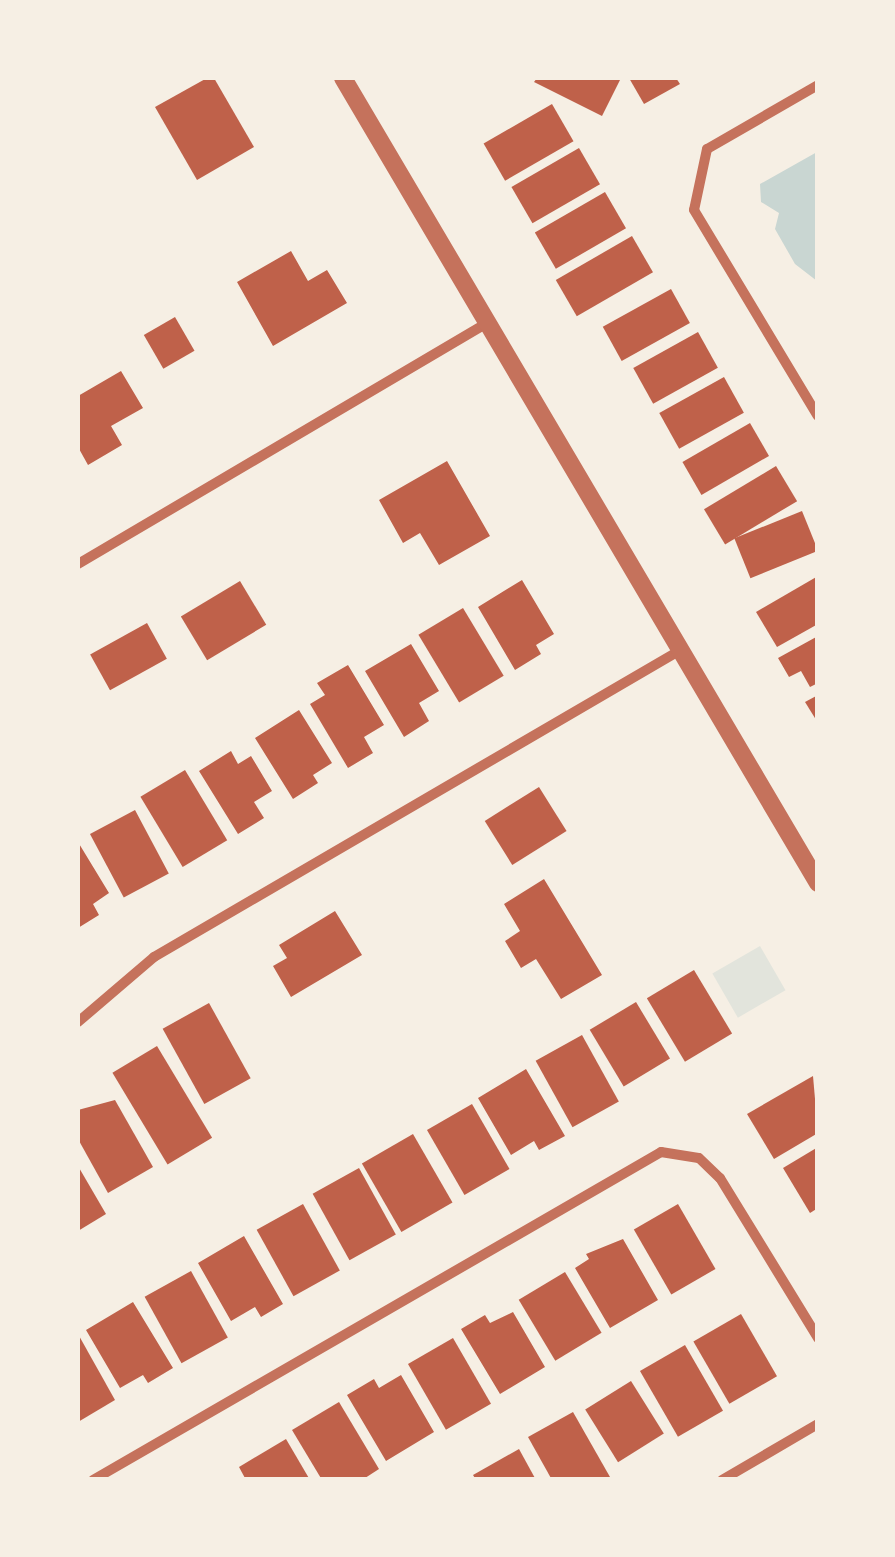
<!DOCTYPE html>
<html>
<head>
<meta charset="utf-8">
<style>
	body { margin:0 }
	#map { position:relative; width:895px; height:1557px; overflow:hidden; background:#f6efe4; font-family:Rubik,sans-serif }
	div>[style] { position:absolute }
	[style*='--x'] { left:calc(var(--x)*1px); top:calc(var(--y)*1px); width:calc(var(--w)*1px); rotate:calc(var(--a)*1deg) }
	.green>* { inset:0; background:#e2e4dc; transform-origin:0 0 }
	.water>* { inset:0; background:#c9d6d2 }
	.building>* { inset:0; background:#bf614a; transform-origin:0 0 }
	.minor>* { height:10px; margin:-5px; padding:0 5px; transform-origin:5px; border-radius:5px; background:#c5725c }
	.tertiary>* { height:18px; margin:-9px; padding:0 9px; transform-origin:9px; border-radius:9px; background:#c5725c }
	span { translate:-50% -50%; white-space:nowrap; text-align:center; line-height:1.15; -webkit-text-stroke:8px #f6efe4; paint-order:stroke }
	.frame { position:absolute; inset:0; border:80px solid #f6efe4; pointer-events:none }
</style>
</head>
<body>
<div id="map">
	<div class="green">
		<i style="left:760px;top:946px;width:51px;height:55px;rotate:60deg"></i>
	</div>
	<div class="water">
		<i style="clip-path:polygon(817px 152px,817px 281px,795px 264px,775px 229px,779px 213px,761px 202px,760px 184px)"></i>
	</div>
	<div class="building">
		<i style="clip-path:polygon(207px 78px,214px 78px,254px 147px,197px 180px,155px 107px)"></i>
		<i style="clip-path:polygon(537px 78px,616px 78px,620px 80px,602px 116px,534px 82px)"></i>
		<i style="clip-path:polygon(629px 78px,676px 78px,680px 84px,644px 104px)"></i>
		<i style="left:552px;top:104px;width:43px;height:79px;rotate:60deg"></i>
		<i style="left:579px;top:148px;width:42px;height:78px;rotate:60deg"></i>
		<i style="left:605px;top:192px;width:42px;height:81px;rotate:60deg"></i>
		<i style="left:632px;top:236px;width:42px;height:88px;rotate:60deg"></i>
		<i style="clip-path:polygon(291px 251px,308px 281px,327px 270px,347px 303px,273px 346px,237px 282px)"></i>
		<i style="left:671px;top:289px;width:39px;height:78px;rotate:61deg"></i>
		<i style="left:175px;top:317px;width:39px;height:36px;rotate:60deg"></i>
		<i style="left:698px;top:332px;width:41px;height:74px;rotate:61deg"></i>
		<i style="clip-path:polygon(121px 371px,143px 408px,111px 426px,122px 445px,88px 465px,78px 447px,78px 396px)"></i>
		<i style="left:724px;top:377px;width:41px;height:74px;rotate:61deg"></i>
		<i style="left:750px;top:423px;width:38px;height:78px;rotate:60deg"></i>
		<i style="clip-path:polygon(447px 461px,490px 536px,439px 565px,420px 533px,403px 543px,379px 500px)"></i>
		<i style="left:776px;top:466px;width:41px;height:84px;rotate:59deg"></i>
		<i style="left:802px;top:511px;width:43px;height:73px;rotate:68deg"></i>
		<i style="clip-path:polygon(818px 576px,818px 624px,777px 647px,756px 612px)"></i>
		<i style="clip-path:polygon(522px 580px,554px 634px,536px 645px,541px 654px,515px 670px,478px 607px)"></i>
		<i style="left:240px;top:581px;width:51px;height:69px;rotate:59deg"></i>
		<i style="left:463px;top:608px;width:79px;height:52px;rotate:59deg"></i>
		<i style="left:147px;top:623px;width:41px;height:65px;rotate:61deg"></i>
		<i style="clip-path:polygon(818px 636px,818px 683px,810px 687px,801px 671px,789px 677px,778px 658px)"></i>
		<i style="clip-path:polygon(411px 644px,439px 691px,419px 703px,429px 721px,404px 737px,365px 671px)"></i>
		<i style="clip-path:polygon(348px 665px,384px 725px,364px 737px,373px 753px,348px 768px,310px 704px,325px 695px,317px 683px)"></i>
		<i style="clip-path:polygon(818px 695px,818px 723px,805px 702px)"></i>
		<i style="clip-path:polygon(299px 710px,332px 763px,313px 775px,318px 783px,293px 799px,255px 738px)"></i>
		<i style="clip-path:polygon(231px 751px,238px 764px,251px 756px,272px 791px,254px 802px,264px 818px,238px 834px,199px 771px)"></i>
		<i style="left:185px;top:770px;width:82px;height:52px;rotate:59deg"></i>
		<i style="left:539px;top:787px;width:52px;height:64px;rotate:58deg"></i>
		<i style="left:135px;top:810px;width:72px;height:51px;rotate:62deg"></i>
		<i style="clip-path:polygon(78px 842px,109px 893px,93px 904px,99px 915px,78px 928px)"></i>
		<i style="clip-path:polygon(544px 879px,602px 975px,561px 999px,536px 959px,521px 968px,505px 941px,520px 931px,504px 904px)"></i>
		<i style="clip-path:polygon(335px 911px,362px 955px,291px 997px,273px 966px,287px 958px,279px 945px)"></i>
		<i style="left:694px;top:970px;width:74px;height:55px;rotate:59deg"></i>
		<i style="left:636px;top:1002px;width:66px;height:54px;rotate:59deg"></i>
		<i style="left:209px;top:1003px;width:86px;height:53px;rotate:61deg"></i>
		<i style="left:582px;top:1035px;width:76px;height:53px;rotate:61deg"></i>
		<i style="left:157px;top:1046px;width:107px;height:52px;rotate:59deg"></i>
		<i style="clip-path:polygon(526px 1069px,565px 1136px,539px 1150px,534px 1141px,511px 1155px,478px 1098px)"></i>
		<i style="clip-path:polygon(813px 1076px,818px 1133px,774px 1159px,747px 1114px)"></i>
		<i style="clip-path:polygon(115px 1100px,153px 1167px,108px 1193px,78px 1139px,78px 1110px)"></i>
		<i style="left:472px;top:1104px;width:75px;height:52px;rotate:60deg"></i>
		<i style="left:413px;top:1134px;width:79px;height:59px;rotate:60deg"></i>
		<i style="clip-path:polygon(818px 1147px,818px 1208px,810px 1213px,783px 1168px)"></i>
		<i style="clip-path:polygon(78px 1166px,106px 1214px,78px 1231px)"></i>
		<i style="left:359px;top:1168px;width:76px;height:53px;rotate:61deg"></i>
		<i style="left:303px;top:1204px;width:76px;height:53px;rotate:61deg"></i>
		<i style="left:678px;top:1204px;width:75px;height:51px;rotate:60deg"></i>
		<i style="clip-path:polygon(244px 1236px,283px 1304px,261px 1317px,255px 1307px,231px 1321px,198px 1263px)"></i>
		<i style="clip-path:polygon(623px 1239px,658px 1300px,610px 1328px,575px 1268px,589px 1259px,586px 1254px)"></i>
		<i style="left:191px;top:1271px;width:76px;height:53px;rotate:61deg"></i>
		<i style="left:565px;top:1272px;width:71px;height:54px;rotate:59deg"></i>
		<i style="clip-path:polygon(133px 1302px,173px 1368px,148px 1383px,143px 1375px,120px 1388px,86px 1330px)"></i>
		<i style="clip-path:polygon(513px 1312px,545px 1367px,500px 1394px,461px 1329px,485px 1315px,490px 1323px)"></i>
		<i style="left:741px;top:1314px;width:72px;height:55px;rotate:60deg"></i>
		<i style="clip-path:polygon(78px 1334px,115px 1400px,78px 1422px)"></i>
		<i style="left:453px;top:1338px;width:76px;height:52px;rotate:60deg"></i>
		<i style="left:685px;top:1345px;width:76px;height:52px;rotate:60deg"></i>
		<i style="clip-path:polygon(401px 1375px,434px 1432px,386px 1461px,347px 1395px,374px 1379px,379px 1388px)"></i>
		<i style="left:631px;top:1381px;width:62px;height:54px;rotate:58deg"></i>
		<i style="clip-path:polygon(339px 1402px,379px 1469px,362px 1480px,322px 1480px,292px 1430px)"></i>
		<i style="clip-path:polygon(573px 1412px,610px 1477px,606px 1480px,552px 1480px,528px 1437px)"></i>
		<i style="clip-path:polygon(286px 1439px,310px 1480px,246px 1480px,239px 1467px)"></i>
		<i style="clip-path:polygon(519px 1449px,536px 1480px,476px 1480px,473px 1475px)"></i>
	</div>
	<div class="minor">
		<i style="--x:818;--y:85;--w:128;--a:150"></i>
		<i style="--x:707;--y:149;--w:62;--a:102"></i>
		<i style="--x:694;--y:210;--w:240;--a:59"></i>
		<i style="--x:78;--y:564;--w:475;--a:-30.5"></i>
		<i style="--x:78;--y:1022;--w:100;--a:-40.5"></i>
		<i style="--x:154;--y:957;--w:608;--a:-30.24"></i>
		<i style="--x:93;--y:1480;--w:656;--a:-30"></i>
		<i style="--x:661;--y:1152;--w:38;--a:9"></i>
		<i style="--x:699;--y:1158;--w:29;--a:44"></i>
		<i style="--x:720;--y:1178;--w:188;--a:58.5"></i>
		<i style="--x:722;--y:1480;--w:111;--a:-30.3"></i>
	</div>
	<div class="tertiary">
		<i style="--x:343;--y:78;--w:935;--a:59.46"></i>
	</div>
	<div class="frame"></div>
</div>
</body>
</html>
